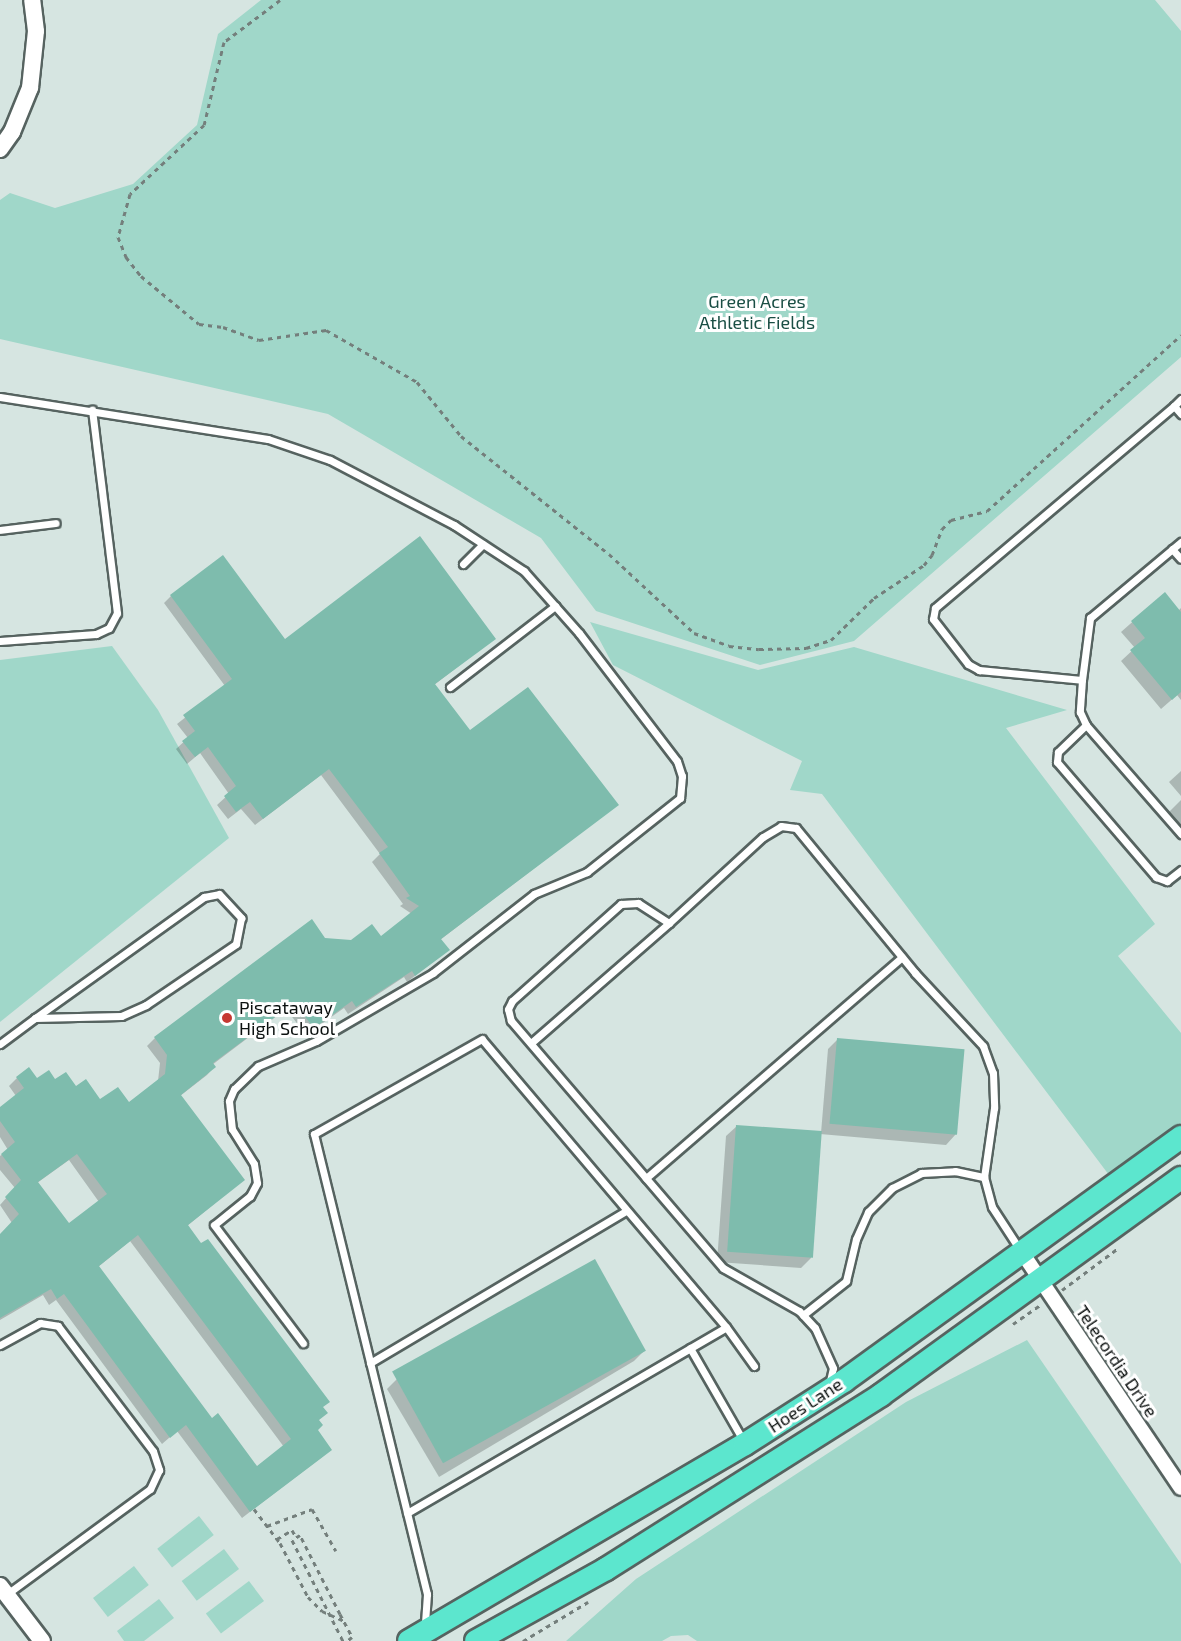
<!DOCTYPE html>
<html>
<head>
<meta charset="utf-8">
<style>
	body { margin:0 }
	#map { position:relative; width:1181px; height:1641px; overflow:hidden; background:#d6e5e1; font-family:"Exo 2",sans-serif }
	div>[style] { position:absolute }
	[style*='--x'] { left:calc(var(--x)*1px); top:calc(var(--y)*1px); width:calc(var(--w)*1px); rotate:calc(var(--a)*1deg) }
	.green>* { inset:0; background:#a0d7c9; transform-origin:0 0 }
	.shadow>* { inset:0; background:#0003 }
	.building>* { inset:0; background:#7ebcad; transform-origin:0 0 }
	.path>* { height:3px; margin-top:-1.5px; transform-origin:0; background:repeating-linear-gradient(90deg,#747f7c 0 4.5px,transparent 0 9px) }
	.roads { filter:drop-shadow(2px 0 #566360) drop-shadow(-2px 0 #566360) drop-shadow(0 2px #566360) drop-shadow(0 -2px #566360) }
	.service>* { height:7px; margin:-3.5px; padding:0 3.5px; transform-origin:3.5px; border-radius:3.5px; background:#fff }
	.minor>* { height:14px; margin:-7px; padding:0 7px; transform-origin:7px; border-radius:7px; background:#fff }
	.tertiary>* { height:16px; margin:-8px; padding:0 8px; transform-origin:8px; border-radius:8px; background:#fff }
	.trunk>* { height:22px; margin:-11px; padding:0 11px; transform-origin:11px; border-radius:11px; background:#5ce6ce }
	.path-bridge>* { height:3px; margin-top:-1.5px; transform-origin:0; background:repeating-linear-gradient(90deg,#747f7c 0 4.5px,transparent 0 9px) }
	.dots>* { width:16px; height:16px; translate:-50% -50%; box-sizing:border-box; border:3px solid #fff; border-radius:50% }
	span { translate:-50% -50%; white-space:nowrap; text-align:center; line-height:1.15; -webkit-text-stroke:6px #fff; paint-order:stroke }
	.park-label { font-size:18px; color:#194e44 }
	.poi-label { font-size:18px; color:#0b100f }
	.left { translate:0 -50%; text-align:left }
	.street-label { font-size:18px; color:#0b100f }
</style>
</head>
<body>
<div id="map">
	<div class="green">
		<i style="clip-path:polygon(261px 0,1155px 0,1181px 31px,1181px 357px,854px 641px,760px 665px,596px 611px,541px 538px,328px 414px,0 339px,0 200px,10px 193px,55px 208px,133px 184px,197px 125px,218px 34px)"></i>
		<i style="clip-path:polygon(590px 622px,758px 670px,854px 647px,1067px 710px,1006px 728px,1155px 924px,1118px 956px,1181px 1033px,1181px 1128px,1112px 1179px,822px 794px,790px 790px,802px 761px,613px 665px)"></i>
		<i style="clip-path:polygon(112px 646px,158px 710px,229px 838px,0 1022px,0 660px)"></i>
		<i style="clip-path:polygon(1027px 1340px,1181px 1564px,1181px 1641px,697px 1641px,688px 1635px,671px 1636px,662px 1641px,566px 1641px,636px 1579px,906px 1402px)"></i>
		<i style="left:199px;top:1516px;width:24px;height:53px;rotate:52deg"></i>
		<i style="left:224px;top:1549px;width:25px;height:53px;rotate:53deg"></i>
		<i style="left:134px;top:1566px;width:24px;height:52px;rotate:52deg"></i>
		<i style="left:249px;top:1581px;width:25px;height:54px;rotate:53deg"></i>
		<i style="clip-path:polygon(159px 1599px,174px 1618px,144px 1641px,124px 1641px,117px 1631px)"></i>
	</div>
	<div class="shadow">
		<i style="clip-path:polygon(1164px 594px,1178px 611px,1181px 608px,1181px 700px,1177px 695px,1161px 709px,1121px 661px,1135px 648px,1121px 632px)"></i>
		<i style="clip-path:polygon(evenodd,171px 596px,285px 641px,494px 639px,434px 685px,470px 732px,617px 805px,440px 940px,448px 950px,407px 982px,404px 977px,348px 1014px,344px 1008px,306px 1035px,286px 1009px,212px 1065px,214px 1067px,207px 1075px,180px 1096px,243px 1180px,187px 1226px,322px 1408px,316px 1430px,322px 1457px,242px 1518px,177px 1431px,162px 1444px,56px 1300px,49px 1305px,43px 1295px,0 1320px,0 1235px,12px 1223px,0 1205px,15px 1188px,0 1170px,0 1156px,8px 1150px,0 1137px,0 1108px,16px 1096px,9px 1086px,17px 1078px,29px 1069px,37px 1081px,75px 1088px,100px 1101px,129px 1104px,158px 1081px,160px 1063px,147px 1046px,155px 1038px,311px 921px,325px 940px,351px 942px,381px 938px,412px 914px,400px 906px,403px 904px,372px 862px,380px 854px,321px 775px,255px 825px,241px 809px,228px 819px,217px 805px,229px 794px,200px 753px,187px 764px,176px 749px,188px 738px,177px 724px,225px 686px,164px 603px,171px 596px,69px 1160px,99px 1202px,68px 1225px,37px 1183px,69px 1160px,171px 596px,130px 1241px,284px 1447px,257px 1468px,211px 1420px,98px 1267px,130px 1241px)"></i>
		<i style="clip-path:polygon(1181px 771px,1181px 796px,1169px 782px)"></i>
		<i style="clip-path:polygon(1181px 800px,1181px 827px,1169px 812px)"></i>
		<i style="clip-path:polygon(838px 1039px,956px 1134px,946px 1145px,820px 1134px,811px 1258px,801px 1268px,717px 1262px,726px 1136px,737px 1126px,821px 1133px,828px 1049px)"></i>
		<i style="clip-path:polygon(644px 1351px,634px 1361px,439px 1477px,387px 1389px,397px 1379px)"></i>
	</div>
	<div class="building">
		<i style="clip-path:polygon(evenodd,420px 536px,496px 639px,435px 684px,470px 730px,528px 687px,619px 805px,441px 939px,450px 950px,415px 976px,412px 971px,356px 1007px,352px 1001px,314px 1028px,294px 1003px,213px 1063px,216px 1067px,181px 1095px,245px 1180px,188px 1225px,201px 1243px,208px 1239px,330px 1402px,323px 1407px,328px 1413px,319px 1420px,323px 1425px,318px 1430px,332px 1450px,250px 1512px,186px 1425px,170px 1438px,64px 1294px,57px 1299px,51px 1289px,0 1318px,0 1234px,19px 1214px,5px 1197px,21px 1180px,1px 1154px,15px 1142px,0 1121px,0 1107px,24px 1088px,16px 1077px,29px 1067px,37px 1078px,49px 1070px,55px 1079px,66px 1072px,76px 1086px,86px 1079px,100px 1099px,118px 1087px,129px 1102px,165px 1074px,167px 1055px,154px 1037px,312px 919px,325px 938px,351px 940px,372px 924px,381px 936px,419px 906px,406px 898px,410px 896px,379px 853px,388px 847px,329px 769px,263px 819px,250px 802px,236px 812px,224px 796px,236px 786px,208px 747px,195px 757px,182px 741px,195px 731px,183px 715px,232px 679px,170px 595px,223px 555px,285px 639px,420px 536px,77px 1154px,107px 1194px,69px 1223px,38px 1182px,77px 1154px,420px 536px,138px 1235px,291px 1439px,257px 1466px,218px 1413px,212px 1418px,99px 1266px,138px 1235px)"></i>
		<i style="clip-path:polygon(1165px 592px,1181px 612px,1181px 692px,1172px 700px,1130px 650px,1145px 638px,1131px 621px)"></i>
		<i style="left:837px;top:1038px;width:128px;height:86px;rotate:5deg"></i>
		<i style="left:736px;top:1125px;width:86px;height:127px;rotate:4deg"></i>
		<i style="left:595px;top:1259px;width:105px;height:232px;rotate:61deg"></i>
	</div>
	<div class="path">
		<i style="--x:280;--y:0;--w:70;--a:143.1"></i>
		<i style="--x:224;--y:42;--w:85;--a:103.5"></i>
		<i style="--x:204;--y:125;--w:101;--a:137"></i>
		<i style="--x:130;--y:194;--w:45;--a:105.6"></i>
		<i style="--x:118;--y:237;--w:22;--a:68"></i>
		<i style="--x:126;--y:257;--w:24;--a:52"></i>
		<i style="--x:141;--y:276;--w:75;--a:39.6"></i>
		<i style="--x:199;--y:324;--w:24;--a:7"></i>
		<i style="--x:223;--y:327;--w:38;--a:20"></i>
		<i style="--x:259;--y:340;--w:68;--a:-8.5"></i>
		<i style="--x:326;--y:330;--w:105;--a:29.7"></i>
		<i style="--x:417;--y:382;--w:70;--a:50.8"></i>
		<i style="--x:461;--y:436;--w:189;--a:38.6"></i>
		<i style="--x:609;--y:554;--w:116;--a:42.9"></i>
		<i style="--x:694;--y:633;--w:37;--a:20"></i>
		<i style="--x:729;--y:646;--w:30;--a:6"></i>
		<i style="--x:759;--y:649;--w:47;--a:-1.2"></i>
		<i style="--x:806;--y:648;--w:26;--a:-18"></i>
		<i style="--x:831;--y:640;--w:60;--a:-44.3"></i>
		<i style="--x:874;--y:598;--w:60;--a:-33.4"></i>
		<i style="--x:924;--y:565;--w:13;--a:-51"></i>
		<i style="--x:932;--y:555;--w:28;--a:-69"></i>
		<i style="--x:942;--y:529;--w:13;--a:-45"></i>
		<i style="--x:951;--y:520;--w:37;--a:-14"></i>
		<i style="--x:987;--y:511;--w:262;--a:-42.2"></i>
		<i style="--x:1062;--y:1290;--w:69;--a:-36.7"></i>
		<i style="--x:1013;--y:1324;--w:35;--a:-35"></i>
		<i style="--x:254;--y:1509;--w:43;--a:52.6"></i>
		<i style="--x:280;--y:1543;--w:61;--a:62.6"></i>
		<i style="--x:308;--y:1597;--w:20;--a:45"></i>
		<i style="--x:322;--y:1611;--w:24;--a:24"></i>
		<i style="--x:267;--y:1526;--w:48;--a:-20.7"></i>
		<i style="--x:312;--y:1509;--w:48;--a:60.3"></i>
		<i style="--x:277;--y:1539;--w:17;--a:-31"></i>
		<i style="--x:292;--y:1530;--w:8;--a:60"></i>
		<i style="--x:340;--y:1614;--w:26;--a:62"></i>
		<i style="--x:352;--y:1637;--w:6;--a:141"></i>
		<i style="--x:523;--y:1641;--w:76;--a:-31"></i>
	</div>
	<div class="roads">
		<div class="service">
			<i style="--x:0;--y:397;--w:271;--a:8.9"></i>
			<i style="--x:268;--y:439;--w:65;--a:18.7"></i>
			<i style="--x:330;--y:460;--w:140;--a:27.7"></i>
			<i style="--x:454;--y:525;--w:84;--a:33.3"></i>
			<i style="--x:524;--y:571;--w:83;--a:48.4"></i>
			<i style="--x:579;--y:633;--w:161;--a:52.6"></i>
			<i style="--x:677;--y:761;--w:16;--a:72"></i>
			<i style="--x:682;--y:776;--w:22;--a:95"></i>
			<i style="--x:680;--y:798;--w:119;--a:141.5"></i>
			<i style="--x:587;--y:872;--w:57;--a:157.5"></i>
			<i style="--x:534;--y:894;--w:128;--a:142"></i>
			<i style="--x:433;--y:973;--w:135;--a:149.8"></i>
			<i style="--x:316;--y:1041;--w:63;--a:156.7"></i>
			<i style="--x:258;--y:1066;--w:33;--a:136"></i>
			<i style="--x:234;--y:1089;--w:13;--a:113"></i>
			<i style="--x:229;--y:1101;--w:28;--a:84"></i>
			<i style="--x:232;--y:1129;--w:41;--a:57.8"></i>
			<i style="--x:254;--y:1164;--w:19;--a:81"></i>
			<i style="--x:257;--y:1183;--w:15;--a:118"></i>
			<i style="--x:250;--y:1196;--w:46;--a:141.1"></i>
			<i style="--x:214;--y:1225;--w:148;--a:53"></i>
			<i style="--x:1181;--y:399;--w:10;--a:135"></i>
			<i style="--x:1174;--y:406;--w:11;--a:49"></i>
			<i style="--x:1174;--y:406;--w:313;--a:139.8"></i>
			<i style="--x:935;--y:608;--w:11;--a:100"></i>
			<i style="--x:933;--y:619;--w:57;--a:52.1"></i>
			<i style="--x:968;--y:664;--w:13;--a:29"></i>
			<i style="--x:979;--y:670;--w:103;--a:5.5"></i>
			<i style="--x:1082;--y:680;--w:63;--a:-82.6"></i>
			<i style="--x:1090;--y:618;--w:119;--a:-39.9"></i>
			<i style="--x:0;--y:530;--w:56;--a:-7.1"></i>
			<i style="--x:1172;--y:549;--w:13;--a:48"></i>
			<i style="--x:463;--y:564;--w:28;--a:-45"></i>
			<i style="--x:0;--y:641;--w:96;--a:-4.2"></i>
			<i style="--x:96;--y:634;--w:14;--a:-25"></i>
			<i style="--x:109;--y:628;--w:17;--a:-62"></i>
			<i style="--x:117;--y:613;--w:205;--a:-97"></i>
			<i style="--x:1082;--y:680;--w:32;--a:94"></i>
			<i style="--x:1080;--y:712;--w:14;--a:65"></i>
			<i style="--x:1086;--y:725;--w:145;--a:48.9"></i>
			<i style="--x:450;--y:687;--w:133;--a:-37.6"></i>
			<i style="--x:1086;--y:725;--w:39;--a:136"></i>
			<i style="--x:1058;--y:752;--w:10;--a:96"></i>
			<i style="--x:1057;--y:762;--w:152;--a:49.3"></i>
			<i style="--x:1156;--y:877;--w:12;--a:20"></i>
			<i style="--x:1167;--y:881;--w:18;--a:-38"></i>
			<i style="--x:531;--y:1043;--w:183;--a:-41"></i>
			<i style="--x:0;--y:1044;--w:44;--a:-36.6"></i>
			<i style="--x:35;--y:1018;--w:208;--a:-35.6"></i>
			<i style="--x:204;--y:897;--w:15;--a:-11"></i>
			<i style="--x:219;--y:894;--w:33;--a:47"></i>
			<i style="--x:241;--y:918;--w:26;--a:101"></i>
			<i style="--x:236;--y:944;--w:109;--a:145.9"></i>
			<i style="--x:146;--y:1005;--w:27;--a:156"></i>
			<i style="--x:121;--y:1016;--w:86;--a:178.7"></i>
			<i style="--x:646;--y:1178;--w:338;--a:-40.8"></i>
			<i style="--x:803;--y:1315;--w:55;--a:-38.3"></i>
			<i style="--x:846;--y:1281;--w:43;--a:-76.6"></i>
			<i style="--x:856;--y:1239;--w:30;--a:-66"></i>
			<i style="--x:868;--y:1212;--w:34;--a:-45"></i>
			<i style="--x:892;--y:1188;--w:33;--a:-27"></i>
			<i style="--x:921;--y:1173;--w:34;--a:-3"></i>
			<i style="--x:955;--y:1171;--w:30;--a:12"></i>
			<i style="--x:726;--y:1327;--w:48;--a:54.3"></i>
			<i style="--x:0;--y:1345;--w:46;--a:-28.8"></i>
			<i style="--x:40;--y:1323;--w:18;--a:9"></i>
			<i style="--x:58;--y:1326;--w:157;--a:52.8"></i>
			<i style="--x:153;--y:1451;--w:20;--a:72"></i>
			<i style="--x:159;--y:1470;--w:21;--a:115"></i>
			<i style="--x:150;--y:1489;--w:177;--a:143.7"></i>
			<i style="--x:690;--y:1348;--w:108;--a:60.1"></i>
			<i style="--x:370;--y:1363;--w:298;--a:-30.7"></i>
			<i style="--x:829;--y:1385;--w:17;--a:-77"></i>
			<i style="--x:833;--y:1368;--w:44;--a:-114.2"></i>
			<i style="--x:815;--y:1328;--w:23;--a:-133"></i>
			<i style="--x:799;--y:1311;--w:87;--a:-150.5"></i>
			<i style="--x:723;--y:1268;--w:326;--a:-130.6"></i>
			<i style="--x:511;--y:1021;--w:12;--a:-104"></i>
			<i style="--x:508;--y:1009;--w:9;--a:-63"></i>
			<i style="--x:512;--y:1001;--w:146;--a:-41.7"></i>
			<i style="--x:621;--y:904;--w:17;--a:-3"></i>
			<i style="--x:638;--y:903;--w:37;--a:33"></i>
			<i style="--x:669;--y:923;--w:127;--a:-42.5"></i>
			<i style="--x:763;--y:837;--w:21;--a:-31"></i>
			<i style="--x:781;--y:826;--w:15;--a:8"></i>
			<i style="--x:796;--y:828;--w:188;--a:50.6"></i>
			<i style="--x:915;--y:973;--w:100;--a:47"></i>
			<i style="--x:983;--y:1046;--w:29;--a:70"></i>
			<i style="--x:993;--y:1073;--w:35;--a:88"></i>
			<i style="--x:994;--y:1108;--w:70;--a:98.2"></i>
			<i style="--x:984;--y:1177;--w:31;--a:75"></i>
			<i style="--x:992;--y:1207;--w:51;--a:56.9"></i>
			<i style="--x:407;--y:1513;--w:369;--a:-30.2"></i>
			<i style="--x:726;--y:1327;--w:377;--a:-130.3"></i>
			<i style="--x:482;--y:1039;--w:193;--a:150.5"></i>
			<i style="--x:314;--y:1134;--w:474;--a:76.2"></i>
			<i style="--x:427;--y:1594;--w:30;--a:94"></i>
		</div>
		<div class="minor">
			<i style="--x:1023;--y:1254;--w:282;--a:56"></i>
		</div>
		<div class="tertiary">
			<i style="--x:0;--y:149;--w:21;--a:-55"></i>
			<i style="--x:12;--y:132;--w:48;--a:-67.8"></i>
			<i style="--x:30;--y:88;--w:57;--a:-84"></i>
			<i style="--x:36;--y:31;--w:31;--a:-97"></i>
			<i style="--x:0;--y:1586;--w:69;--a:52.6"></i>
		</div>
		<div class="trunk">
			<i style="--x:409;--y:1641;--w:389;--a:-30.4"></i>
			<i style="--x:745;--y:1444;--w:117;--a:-32.5"></i>
			<i style="--x:844;--y:1381;--w:416;--a:-35.9"></i>
			<i style="--x:476;--y:1641;--w:149;--a:-29"></i>
			<i style="--x:606;--y:1569;--w:325;--a:-32.3"></i>
			<i style="--x:881;--y:1395;--w:370;--a:-35.9"></i>
		</div>
	</div>
	<div class="path-bridge">
		<i style="--x:340;--y:1614;--w:89;--a:-116.9"></i>
		<i style="--x:300;--y:1535;--w:9;--a:148"></i>
		<i style="--x:292;--y:1540;--w:113;--a:63.2"></i>
	</div>
	<div class="dots">
		<i style="left:227px;top:1018px;background:#c63832"></i>
	</div>
	<div class="park-label">
		<span style="left:757px;top:312px">Green Acres<br>Athletic Fields</span>
	</div>
	<div class="poi-label">
		<span class="left" style="left:239px;top:1018px">Piscataway<br>High School</span>
	</div>
	<div class="street-label">
		<span style="left:1117px;top:1361px;rotate:56deg">Telecordia Drive</span>
		<span style="left:805px;top:1405px;rotate:-33deg">Hoes Lane</span>
	</div>
</div>
</body>
</html>
